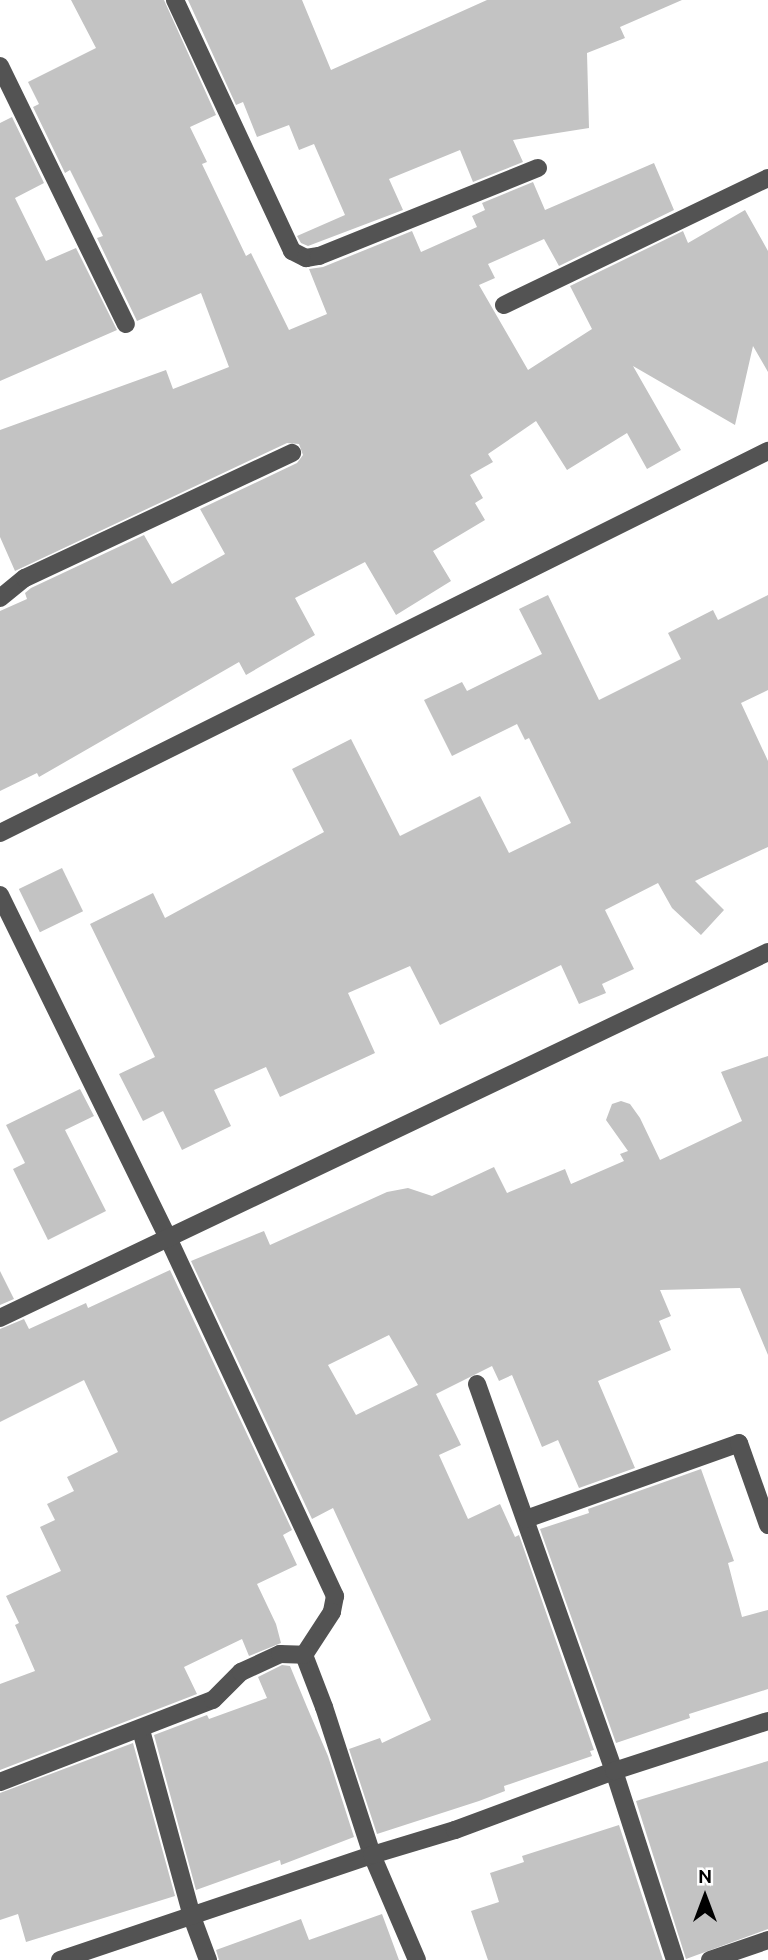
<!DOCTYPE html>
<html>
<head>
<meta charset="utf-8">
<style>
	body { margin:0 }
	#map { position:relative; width:768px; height:1960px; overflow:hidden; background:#fff; font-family:Ubuntu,sans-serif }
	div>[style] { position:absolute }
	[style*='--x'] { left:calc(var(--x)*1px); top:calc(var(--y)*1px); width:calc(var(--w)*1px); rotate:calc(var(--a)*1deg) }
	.building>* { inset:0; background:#c3c3c3; transform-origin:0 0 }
	.minor>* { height:18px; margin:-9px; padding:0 9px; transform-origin:9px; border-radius:9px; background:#535353 }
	span { translate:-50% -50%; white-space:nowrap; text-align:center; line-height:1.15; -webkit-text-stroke:6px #fff; paint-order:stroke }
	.north { position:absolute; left:670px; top:1862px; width:70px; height:70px; -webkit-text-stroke:5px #fff; paint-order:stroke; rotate:0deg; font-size:19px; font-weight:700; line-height:28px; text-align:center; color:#000 }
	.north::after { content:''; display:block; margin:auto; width:24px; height:32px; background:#000; clip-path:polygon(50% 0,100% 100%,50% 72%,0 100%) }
</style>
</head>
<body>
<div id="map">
	<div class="building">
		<i style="clip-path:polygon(71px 0,164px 0,216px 115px,190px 127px,207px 162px,202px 164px,246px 256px,251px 253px,289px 330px,327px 314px,309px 269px,323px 267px,412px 231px,421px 252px,477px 227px,472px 216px,485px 210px,482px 203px,533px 182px,545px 210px,654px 163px,674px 210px,559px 266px,544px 239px,488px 264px,495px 278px,479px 285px,528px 370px,592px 329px,570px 286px,683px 231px,688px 243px,745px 210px,768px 251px,768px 372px,753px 346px,735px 425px,633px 366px,681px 450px,647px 469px,627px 433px,567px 470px,536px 421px,488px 454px,493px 462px,470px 475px,483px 498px,475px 503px,485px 520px,433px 551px,451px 581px,396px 615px,365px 562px,295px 598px,315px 635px,246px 675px,239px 662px,39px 777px,37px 773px,0 791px,0 611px,27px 599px,25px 593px,31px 588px,144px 535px,172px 584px,225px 554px,200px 509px,297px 463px,303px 455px,299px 444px,287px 443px,15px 571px,0 537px,0 430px,166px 370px,173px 389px,229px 367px,201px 293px,137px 321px,97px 238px,103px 236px,70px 170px,65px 173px,33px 107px,39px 104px,28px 82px,96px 48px)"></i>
		<i style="clip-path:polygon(188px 0,302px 0,331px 70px,487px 0,682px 0,620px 27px,625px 38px,587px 53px,589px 128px,513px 140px,523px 162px,473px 182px,460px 150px,389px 179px,403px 210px,308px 246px,301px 243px,297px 236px,345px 215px,314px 144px,299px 150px,289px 125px,257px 137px,243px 102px,236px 105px)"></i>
		<i style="clip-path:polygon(12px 117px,44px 183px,15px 198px,46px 261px,76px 248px,117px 330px,0 381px,0 123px)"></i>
		<i style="clip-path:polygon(548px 595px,599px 700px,681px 659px,668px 633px,713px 610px,718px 620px,768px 595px,768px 690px,741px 703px,768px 761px,768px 847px,695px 881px,724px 910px,701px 935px,672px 908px,658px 883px,605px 910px,634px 969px,602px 984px,606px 993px,579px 1004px,561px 965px,440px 1025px,410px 966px,348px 993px,375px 1053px,280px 1097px,266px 1067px,214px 1090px,231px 1126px,182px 1150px,163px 1111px,143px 1121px,119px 1074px,155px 1057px,90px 924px,153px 893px,165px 918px,324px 832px,292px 769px,351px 739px,400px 836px,480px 796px,509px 853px,571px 823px,529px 738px,525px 740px,517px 724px,452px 756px,424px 700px,462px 682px,467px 691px,542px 654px,519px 609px)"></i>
		<i style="left:62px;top:868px;width:48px;height:48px;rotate:64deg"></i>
		<i style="clip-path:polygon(evenodd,768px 1056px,768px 1355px,740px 1288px,660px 1290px,671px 1316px,659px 1321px,671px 1350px,598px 1381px,635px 1468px,579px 1488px,558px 1440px,542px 1447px,512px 1375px,499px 1381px,492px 1366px,436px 1394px,461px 1445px,439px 1455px,468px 1519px,500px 1504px,515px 1537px,519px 1535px,594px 1750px,590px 1751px,592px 1756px,504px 1786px,505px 1791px,479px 1801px,377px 1834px,349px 1749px,380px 1738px,382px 1743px,431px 1720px,333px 1508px,312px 1519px,191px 1261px,264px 1231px,270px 1245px,387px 1192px,408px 1188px,432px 1196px,494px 1167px,507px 1193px,565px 1169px,571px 1184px,624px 1161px,620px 1154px,628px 1151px,606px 1120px,612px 1104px,621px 1101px,630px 1104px,640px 1118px,660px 1160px,742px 1121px,721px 1072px,768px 1056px,389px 1335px,418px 1385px,356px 1415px,328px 1365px,389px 1335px)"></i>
		<i style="clip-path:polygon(80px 1089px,94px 1116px,65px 1130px,106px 1211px,48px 1240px,13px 1169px,25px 1163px,6px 1125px)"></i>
		<i style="clip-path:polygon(170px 1270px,292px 1530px,283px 1535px,297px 1565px,257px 1584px,276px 1624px,281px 1643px,249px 1656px,242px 1639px,184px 1667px,197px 1694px,0 1770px,0 1684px,35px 1671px,15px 1625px,19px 1623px,6px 1596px,61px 1571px,40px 1527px,55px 1520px,47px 1504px,74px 1491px,67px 1477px,118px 1452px,84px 1380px,0 1422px,0 1329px,24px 1319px,29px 1329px,86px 1303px,88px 1308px)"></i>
		<i style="clip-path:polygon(0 1271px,14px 1299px,0 1305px)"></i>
		<i style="clip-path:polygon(701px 1469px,734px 1561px,728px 1563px,742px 1617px,768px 1610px,768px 1689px,689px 1714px,690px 1718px,616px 1743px,540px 1529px,589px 1513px,588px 1509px)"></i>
		<i style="clip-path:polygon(282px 1665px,290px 1666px,307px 1707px,328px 1756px,354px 1837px,281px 1865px,280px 1860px,196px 1890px,154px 1735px,207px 1715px,209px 1719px,267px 1698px,258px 1677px)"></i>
		<i style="clip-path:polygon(133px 1743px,175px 1896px,26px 1942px,18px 1914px,0 1920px,0 1793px)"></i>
		<i style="clip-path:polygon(768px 1761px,768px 1929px,686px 1959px,636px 1801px)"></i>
		<i style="clip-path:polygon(619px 1825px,663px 1960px,488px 1960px,471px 1911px,499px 1902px,490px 1873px,524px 1862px,522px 1856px)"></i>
		<i style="clip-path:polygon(382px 1914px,399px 1960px,219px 1960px,216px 1950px,301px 1919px,309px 1940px)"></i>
	</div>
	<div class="minor">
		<i style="--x:175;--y:0;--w:277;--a:65"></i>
		<i style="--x:292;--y:251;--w:16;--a:27"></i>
		<i style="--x:306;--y:258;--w:13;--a:-9"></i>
		<i style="--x:319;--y:256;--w:236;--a:-21.9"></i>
		<i style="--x:0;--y:66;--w:287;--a:64"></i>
		<i style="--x:504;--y:305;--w:293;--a:-25.7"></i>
		<i style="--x:0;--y:598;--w:32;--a:-39"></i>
		<i style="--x:25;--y:578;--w:295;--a:-25.1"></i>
		<i style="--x:0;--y:833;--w:858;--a:-26.45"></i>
		<i style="--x:0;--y:895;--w:384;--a:63.9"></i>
		<i style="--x:169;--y:1240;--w:393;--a:65"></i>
		<i style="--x:335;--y:1596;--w:16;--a:101"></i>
		<i style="--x:332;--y:1612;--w:51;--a:123.1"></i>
		<i style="--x:0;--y:1318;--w:851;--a:-25.48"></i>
		<i style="--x:477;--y:1384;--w:411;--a:70.5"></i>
		<i style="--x:614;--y:1771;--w:199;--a:72.1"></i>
		<i style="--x:526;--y:1519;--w:226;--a:-19.6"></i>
		<i style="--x:739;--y:1443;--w:87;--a:70.5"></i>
		<i style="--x:304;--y:1655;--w:56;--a:69"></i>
		<i style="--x:324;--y:1707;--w:156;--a:72"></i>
		<i style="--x:372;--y:1855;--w:114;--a:66.8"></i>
		<i style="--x:141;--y:1730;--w:194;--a:74.7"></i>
		<i style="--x:192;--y:1917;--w:46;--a:69.6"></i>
		<i style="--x:0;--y:1782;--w:228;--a:-21.1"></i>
		<i style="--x:213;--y:1700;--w:40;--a:-45"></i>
		<i style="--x:241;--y:1672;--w:43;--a:-24.8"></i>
		<i style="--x:280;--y:1654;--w:24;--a:2"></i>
		<i style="--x:60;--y:1960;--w:329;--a:-18.6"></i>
		<i style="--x:372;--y:1855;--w:87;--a:-16.8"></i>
		<i style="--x:455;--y:1830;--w:170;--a:-20.4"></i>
		<i style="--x:614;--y:1771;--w:162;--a:-18"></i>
		<i style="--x:710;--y:1960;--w:61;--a:-19"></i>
	</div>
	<div class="north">N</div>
</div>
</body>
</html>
